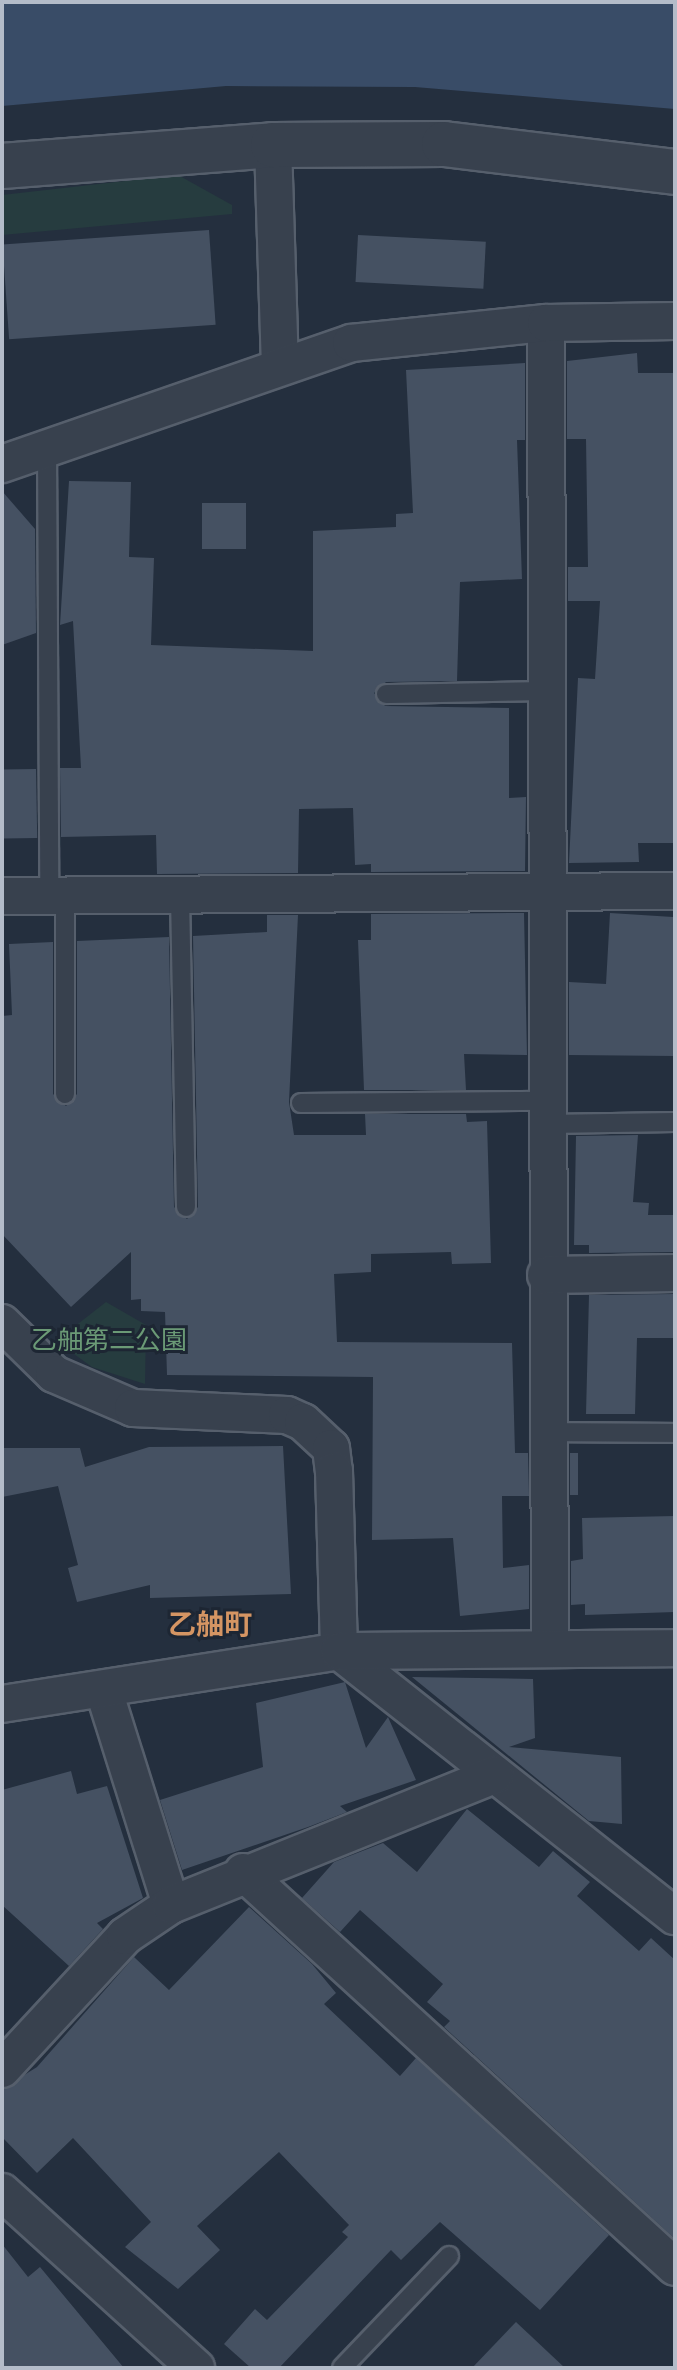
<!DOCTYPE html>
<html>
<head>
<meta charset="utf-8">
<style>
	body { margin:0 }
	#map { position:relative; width:677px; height:2370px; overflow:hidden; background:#242f3e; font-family:"Open Sans","Noto Sans JP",sans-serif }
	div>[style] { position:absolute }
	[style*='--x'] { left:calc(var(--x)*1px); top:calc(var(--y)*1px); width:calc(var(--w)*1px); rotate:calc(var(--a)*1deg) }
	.green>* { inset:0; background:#263c3f }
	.water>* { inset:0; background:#394c67 }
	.building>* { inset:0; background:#455162; transform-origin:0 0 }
	.roads { filter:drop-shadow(2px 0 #565f6c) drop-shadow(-2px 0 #565f6c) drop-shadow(0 2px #565f6c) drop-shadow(0 -2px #565f6c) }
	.service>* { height:18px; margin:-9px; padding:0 9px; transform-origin:9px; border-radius:9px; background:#38414e }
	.minor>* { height:36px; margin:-18px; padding:0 18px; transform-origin:18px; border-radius:18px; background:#38414e }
	.tertiary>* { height:44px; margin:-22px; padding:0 22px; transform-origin:22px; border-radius:22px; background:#38414e }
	span { translate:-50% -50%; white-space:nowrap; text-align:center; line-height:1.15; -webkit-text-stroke:6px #1d2633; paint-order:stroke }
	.park-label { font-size:26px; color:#6b9a76 }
	.neighbourhood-label { font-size:28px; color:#d59563; font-weight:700 }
	.frame { position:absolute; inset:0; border:4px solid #b4bcc9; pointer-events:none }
</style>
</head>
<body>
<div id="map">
	<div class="green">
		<i style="clip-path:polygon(178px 175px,232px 205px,232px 214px,2px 235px,2px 195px)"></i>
		<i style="clip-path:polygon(106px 1302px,146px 1325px,145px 1384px,92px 1367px,56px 1341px)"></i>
	</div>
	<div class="water">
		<i style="clip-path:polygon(2px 2px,675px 2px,675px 109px,415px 87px,226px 86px,2px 106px)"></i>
	</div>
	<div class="building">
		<i style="left:209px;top:230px;width:95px;height:207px;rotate:86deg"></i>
		<i style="left:358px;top:235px;width:128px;height:47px;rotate:3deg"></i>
		<i style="clip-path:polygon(637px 353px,638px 373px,675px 373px,675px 843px,638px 843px,639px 862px,569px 863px,578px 678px,595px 679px,600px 601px,568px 601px,568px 567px,588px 567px,586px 439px,567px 439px,567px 361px)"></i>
		<i style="clip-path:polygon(525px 363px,525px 440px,517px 440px,522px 579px,460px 582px,457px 681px,386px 682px,374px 693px,385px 706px,509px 708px,509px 798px,526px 797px,525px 871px,371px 872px,371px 864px,355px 865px,353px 808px,299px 809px,298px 873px,157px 874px,156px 835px,61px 837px,60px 768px,81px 768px,73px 621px,60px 625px,69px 481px,131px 482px,129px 557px,154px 558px,151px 645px,313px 651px,313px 531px,396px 527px,396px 514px,413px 513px,406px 370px)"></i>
		<i style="clip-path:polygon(2px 491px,35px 529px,36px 633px,2px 645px)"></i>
		<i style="left:246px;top:503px;width:46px;height:44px;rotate:90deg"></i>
		<i style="left:36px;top:769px;width:69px;height:34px;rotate:89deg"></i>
		<i style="clip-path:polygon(524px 913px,527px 1055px,464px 1054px,466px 1090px,364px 1090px,358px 940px,371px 940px,371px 914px)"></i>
		<i style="clip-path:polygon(610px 913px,673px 917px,675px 1056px,569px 1055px,569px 982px,606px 984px)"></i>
		<i style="clip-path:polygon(267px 915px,298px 915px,289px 1102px,294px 1135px,366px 1135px,365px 1114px,466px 1114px,467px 1122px,487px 1121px,491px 1263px,452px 1264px,451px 1252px,371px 1254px,371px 1272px,334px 1274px,337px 1342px,512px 1343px,515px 1453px,528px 1453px,529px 1496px,502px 1496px,503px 1568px,529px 1565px,529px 1609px,460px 1616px,453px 1538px,372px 1540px,373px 1377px,167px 1375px,165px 1312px,141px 1311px,141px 1299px,131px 1300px,131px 1252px,71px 1307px,2px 1234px,2px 1016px,12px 1015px,9px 944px,53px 942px,53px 1094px,66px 1106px,77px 1094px,77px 941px,169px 937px,174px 1207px,187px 1219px,198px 1207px,193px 936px,267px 932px)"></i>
		<i style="clip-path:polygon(638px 1135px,633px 1202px,649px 1203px,648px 1215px,675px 1215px,675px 1252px,589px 1253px,589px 1245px,574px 1245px,576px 1136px)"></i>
		<i style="clip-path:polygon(675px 1294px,675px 1338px,637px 1338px,635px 1414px,586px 1414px,589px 1295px)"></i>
		<i style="clip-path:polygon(283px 1446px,291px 1594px,150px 1598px,150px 1585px,77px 1602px,68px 1568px,78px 1565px,58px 1486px,2px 1497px,2px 1448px,80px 1448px,85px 1467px,149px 1447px)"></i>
		<i style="left:570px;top:1453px;width:8px;height:42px"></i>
		<i style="clip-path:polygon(675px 1516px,675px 1612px,585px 1615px,585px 1604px,571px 1605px,571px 1561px,583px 1559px,582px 1518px)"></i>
		<i style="clip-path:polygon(412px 1677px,533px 1679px,535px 1738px,509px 1747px,621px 1757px,622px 1824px,589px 1821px)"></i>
		<i style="clip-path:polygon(345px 1682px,366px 1748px,388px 1717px,416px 1780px,340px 1806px,347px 1812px,308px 1827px,182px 1870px,160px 1800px,263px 1767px,256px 1703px)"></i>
		<i style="clip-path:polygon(71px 1771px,77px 1794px,107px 1786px,143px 1898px,97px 1923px,103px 1929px,69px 1966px,2px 1905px,2px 1790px)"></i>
		<i style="clip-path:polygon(467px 1809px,539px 1867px,553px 1851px,590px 1882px,577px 1896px,639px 1951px,651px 1938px,675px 1960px,675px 2239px,444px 2027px,450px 2021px,427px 2002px,443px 1984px,360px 1910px,340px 1932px,302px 1898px,334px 1862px,383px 1843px,417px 1872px)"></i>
		<i style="clip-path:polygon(249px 1907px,312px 1964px,336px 1993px,324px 2004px,400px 2076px,416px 2058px,609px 2235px,540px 2310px,440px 2222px,401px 2260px,391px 2250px,279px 2368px,251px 2368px,224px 2344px,255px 2309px,267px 2320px,348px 2237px,342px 2232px,349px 2225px,279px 2152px,197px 2226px,220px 2250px,178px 2289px,125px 2247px,151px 2222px,73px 2138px,37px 2173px,2px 2137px,2px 2089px,37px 2067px,134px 1957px,169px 1990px)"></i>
		<i style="clip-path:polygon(2px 2244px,28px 2277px,40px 2267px,124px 2368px,2px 2368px)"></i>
		<i style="clip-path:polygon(516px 2322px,565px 2368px,472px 2368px)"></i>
	</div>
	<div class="roads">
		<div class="service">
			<i style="--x:47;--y:446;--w:448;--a:89.7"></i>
			<i style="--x:386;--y:694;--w:161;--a:-1.1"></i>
			<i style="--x:180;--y:896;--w:311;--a:88.9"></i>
			<i style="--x:65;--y:1094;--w:200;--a:-90"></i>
			<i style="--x:301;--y:1103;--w:246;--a:-0.5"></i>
			<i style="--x:547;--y:1124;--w:128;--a:-0.9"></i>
			<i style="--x:546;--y:1432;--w:129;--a:0.4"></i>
			<i style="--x:342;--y:2368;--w:155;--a:-46.3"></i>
		</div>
		<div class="minor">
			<i style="--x:273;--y:145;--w:221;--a:88.2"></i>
			<i style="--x:546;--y:323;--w:1324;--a:89.83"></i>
			<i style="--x:2;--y:464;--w:369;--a:-19.1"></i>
			<i style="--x:351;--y:343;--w:196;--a:-5.9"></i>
			<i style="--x:546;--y:323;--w:129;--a:-0.9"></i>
			<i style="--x:2;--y:896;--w:673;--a:-0.43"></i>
			<i style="--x:546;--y:1275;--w:129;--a:-0.9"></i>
			<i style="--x:2;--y:1323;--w:73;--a:44.4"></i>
			<i style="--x:54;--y:1374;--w:86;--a:23.3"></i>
			<i style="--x:133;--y:1408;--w:154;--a:2.6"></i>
			<i style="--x:287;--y:1415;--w:17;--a:24"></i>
			<i style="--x:303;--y:1422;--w:38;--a:43"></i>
			<i style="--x:331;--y:1448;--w:23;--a:83"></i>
			<i style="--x:334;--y:1471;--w:180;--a:88.4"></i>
			<i style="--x:339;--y:1651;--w:428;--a:38.3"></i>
			<i style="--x:104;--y:1691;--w:224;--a:72.6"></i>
			<i style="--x:2;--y:1704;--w:341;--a:-8.9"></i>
			<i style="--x:339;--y:1651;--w:336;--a:-0.5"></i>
			<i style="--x:243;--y:1872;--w:585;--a:42.44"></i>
			<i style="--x:2;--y:2069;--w:181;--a:-47.2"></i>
			<i style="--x:125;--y:1936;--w:55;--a:-34"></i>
			<i style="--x:171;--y:1905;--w:349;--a:-21.9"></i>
			<i style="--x:2;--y:2192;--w:262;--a:42.2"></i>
		</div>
		<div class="tertiary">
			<i style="--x:2;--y:166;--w:272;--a:-4.4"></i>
			<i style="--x:273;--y:145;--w:171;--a:-0.3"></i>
			<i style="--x:444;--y:144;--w:233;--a:6.9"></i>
		</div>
	</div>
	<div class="park-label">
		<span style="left:109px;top:1340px">乙舳第二公園</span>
	</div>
	<div class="neighbourhood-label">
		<span style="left:210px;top:1623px">乙舳町</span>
	</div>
	<div class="frame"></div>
</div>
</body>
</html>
